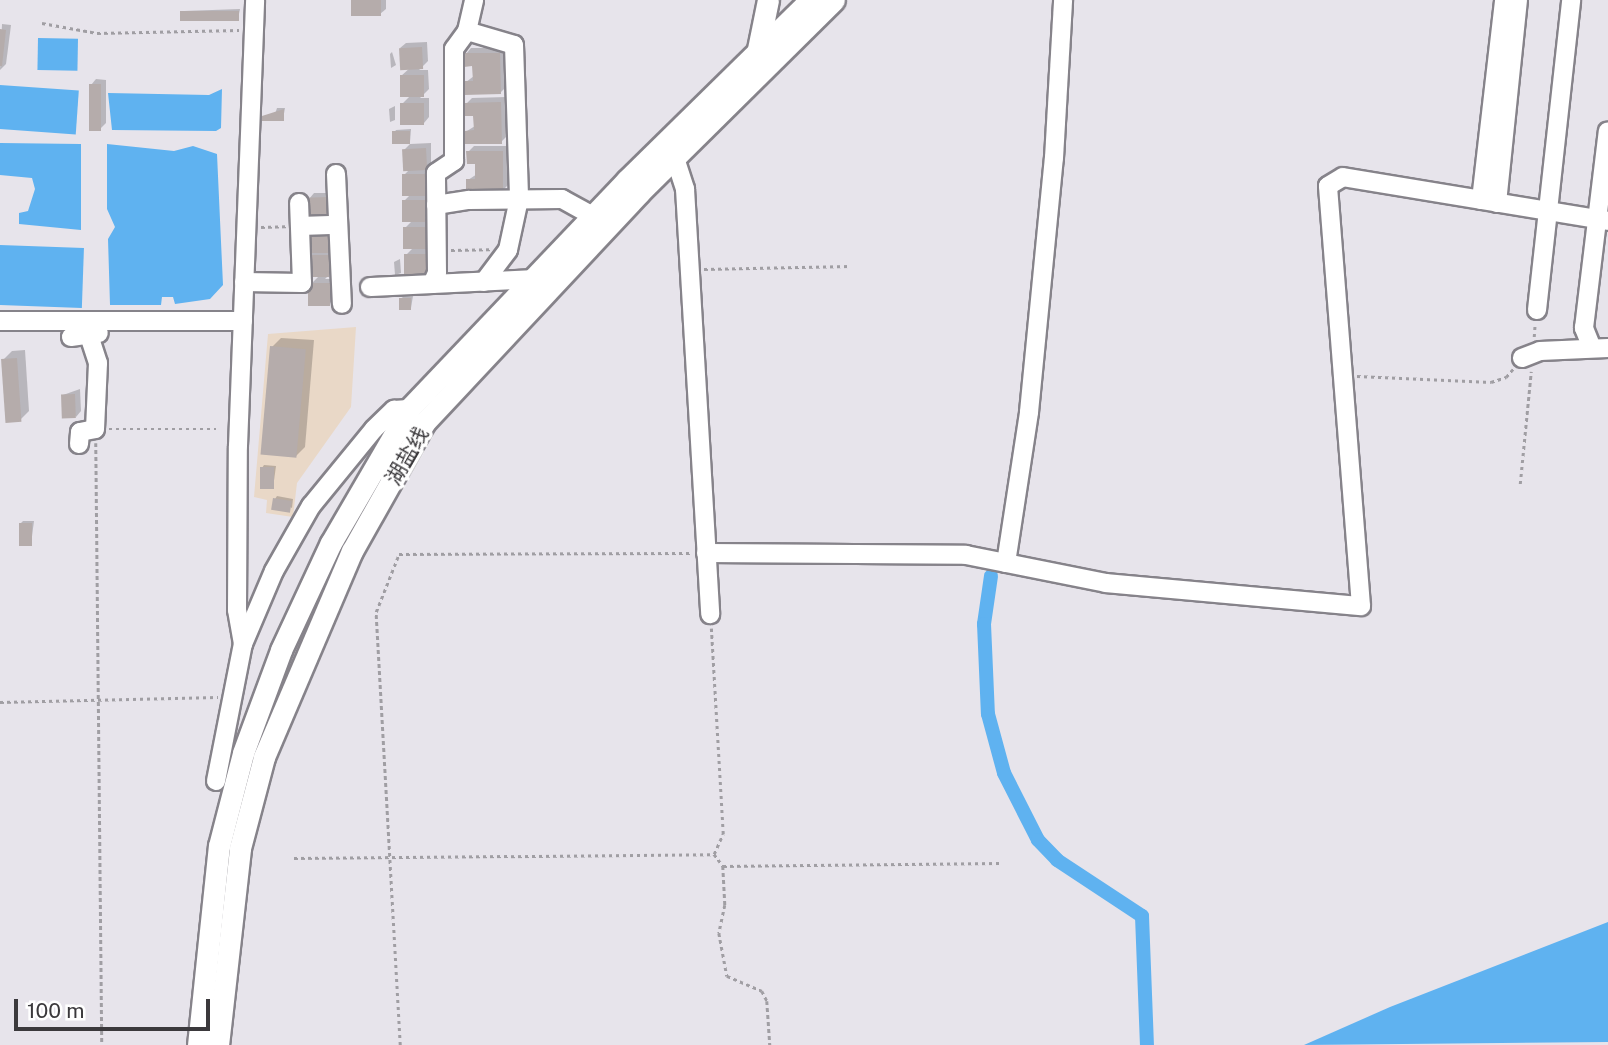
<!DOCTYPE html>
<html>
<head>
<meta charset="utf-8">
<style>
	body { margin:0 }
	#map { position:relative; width:1608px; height:1045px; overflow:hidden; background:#e7e4eb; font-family:"Public Sans","Noto Sans SC",sans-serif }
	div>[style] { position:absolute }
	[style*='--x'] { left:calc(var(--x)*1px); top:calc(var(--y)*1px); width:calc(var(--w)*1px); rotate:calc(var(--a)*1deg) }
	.industrial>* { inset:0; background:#e9d8c7 }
	.water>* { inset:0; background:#5fb2f0; transform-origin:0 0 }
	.shadow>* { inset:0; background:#0003 }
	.canal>* { height:14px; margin:-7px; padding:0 7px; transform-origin:7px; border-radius:7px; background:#5fb2f0 }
	.building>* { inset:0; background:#b5acab; transform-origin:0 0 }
	.path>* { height:2.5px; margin-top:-1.25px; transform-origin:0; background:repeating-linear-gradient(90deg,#a09ea3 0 3.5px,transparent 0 7px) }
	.roads { filter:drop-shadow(2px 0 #86838a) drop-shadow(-2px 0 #86838a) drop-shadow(0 2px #86838a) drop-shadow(0 -2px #86838a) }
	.minor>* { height:18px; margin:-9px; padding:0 9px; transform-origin:9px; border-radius:9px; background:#fff }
	.major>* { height:21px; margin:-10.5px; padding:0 10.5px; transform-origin:10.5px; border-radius:10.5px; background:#fff }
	span { translate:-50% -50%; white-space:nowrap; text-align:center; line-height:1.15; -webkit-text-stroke:7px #fff; paint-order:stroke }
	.street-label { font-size:21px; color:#3b393c }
	.scale { position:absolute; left:14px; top:999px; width:196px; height:32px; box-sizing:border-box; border:4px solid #3b393c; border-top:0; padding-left:9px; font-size:21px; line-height:24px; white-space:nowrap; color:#3b393c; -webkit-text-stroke:5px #fff; paint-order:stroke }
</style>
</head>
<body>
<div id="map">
	<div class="industrial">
		<i style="clip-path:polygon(356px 327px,351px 407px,297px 483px,293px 517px,266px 513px,267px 500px,254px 497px,268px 334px)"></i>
	</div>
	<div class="water">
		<i style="left:38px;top:38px;width:40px;height:32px;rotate:1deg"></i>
		<i style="left:0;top:85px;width:79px;height:44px;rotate:4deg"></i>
		<i style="clip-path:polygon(222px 89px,221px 128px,216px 131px,112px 130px,108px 93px,209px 95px)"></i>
		<i style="clip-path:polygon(0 143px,81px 144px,81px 230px,19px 224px,19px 213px,28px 211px,35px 189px,32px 178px,0 175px)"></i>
		<i style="clip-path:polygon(107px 144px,174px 151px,193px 146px,217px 154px,223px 285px,210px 299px,175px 304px,173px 297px,162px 297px,161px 305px,110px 305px,108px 239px,115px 227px,107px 209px)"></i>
		<i style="left:0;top:245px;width:84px;height:60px;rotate:2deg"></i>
		<i style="clip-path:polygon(1608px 922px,1608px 1042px,1304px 1045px,1390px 1007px)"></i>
	</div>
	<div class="shadow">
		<i style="clip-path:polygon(352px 0,386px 0,386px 9px,380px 14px)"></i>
		<i style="clip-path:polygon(240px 9px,238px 19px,181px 14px,184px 11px)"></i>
		<i style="clip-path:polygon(2px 24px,11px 25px,6px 64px,0 70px)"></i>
		<i style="clip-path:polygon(427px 42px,428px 61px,419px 70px,428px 70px,429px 89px,420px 98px,429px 98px,429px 117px,424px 123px,402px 104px,411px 95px,401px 76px,411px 67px,400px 48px,406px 43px)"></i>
		<i style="clip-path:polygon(471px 48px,505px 48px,506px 87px,500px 93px,466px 82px,474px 76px,474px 64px,466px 54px)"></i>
		<i style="clip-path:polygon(392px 52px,396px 65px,391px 68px,390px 54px)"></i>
		<i style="clip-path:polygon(96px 79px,106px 80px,106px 123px,100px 129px,91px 85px)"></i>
		<i style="clip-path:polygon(506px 97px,507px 136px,501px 142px,467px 131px,475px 126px,475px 114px,467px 103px,472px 98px)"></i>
		<i style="clip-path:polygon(395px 106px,395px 120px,390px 122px,389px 109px)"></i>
		<i style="clip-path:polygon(277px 108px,285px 108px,283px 119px,264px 117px,275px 114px)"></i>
		<i style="clip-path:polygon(411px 129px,410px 142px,394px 133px,396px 130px)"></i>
		<i style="clip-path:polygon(431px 143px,431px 163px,425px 169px,431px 169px,431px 188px,424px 195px,431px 195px,432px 214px,424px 222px,432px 222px,433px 241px,424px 249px,433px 249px,433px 268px,427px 274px,406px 255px,414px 247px,405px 228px,413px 220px,404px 201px,411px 194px,404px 175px,410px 169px,404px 150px,410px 144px)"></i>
		<i style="clip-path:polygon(474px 146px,507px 146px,508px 185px,502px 191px,468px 180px,477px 174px,476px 163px,468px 152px)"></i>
		<i style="clip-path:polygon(314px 193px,333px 193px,334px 212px,328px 218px,309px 199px)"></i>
		<i style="clip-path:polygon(333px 225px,334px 245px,328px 250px,334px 250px,334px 270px,325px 279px,335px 279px,335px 298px,329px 304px,310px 285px,319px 276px,309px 257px)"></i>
		<i style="clip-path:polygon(400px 259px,401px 273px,395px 275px,394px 262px)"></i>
		<i style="clip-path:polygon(413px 296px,411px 308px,400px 299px,403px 297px)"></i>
		<i style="clip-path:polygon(281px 338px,314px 340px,305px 447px,296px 456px,272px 347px)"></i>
		<i style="clip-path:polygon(25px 350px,29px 411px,20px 420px,3px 360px,12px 351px)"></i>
		<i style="clip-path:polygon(80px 389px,81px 411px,76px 417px,63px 395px)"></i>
		<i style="clip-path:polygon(264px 465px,276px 466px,273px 488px,262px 468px)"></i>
		<i style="clip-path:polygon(277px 496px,293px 499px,292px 508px,275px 499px)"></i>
		<i style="clip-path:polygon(23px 521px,34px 521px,31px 544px,21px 523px)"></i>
	</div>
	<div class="canal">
		<i style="--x:991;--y:576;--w:49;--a:98.3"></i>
		<i style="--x:984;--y:624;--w:90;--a:87.5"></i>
		<i style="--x:988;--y:714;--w:61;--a:74.8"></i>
		<i style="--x:1004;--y:773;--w:75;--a:63.1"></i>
		<i style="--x:1038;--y:840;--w:28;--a:46"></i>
		<i style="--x:1057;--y:860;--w:102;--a:33.4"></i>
		<i style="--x:1142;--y:916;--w:129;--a:87.8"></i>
	</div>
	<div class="building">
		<i style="left:351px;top:0;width:30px;height:16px"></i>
		<i style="left:239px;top:11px;width:10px;height:59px;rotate:90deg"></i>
		<i style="clip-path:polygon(0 29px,6px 30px,2px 66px,0 66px)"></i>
		<i style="left:422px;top:47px;width:22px;height:23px;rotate:87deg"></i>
		<i style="clip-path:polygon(464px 53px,500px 53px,501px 94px,464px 95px,464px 81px,473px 81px,472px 66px,464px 67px)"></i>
		<i style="left:424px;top:75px;width:22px;height:24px;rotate:90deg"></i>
		<i style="left:89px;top:84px;width:12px;height:47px"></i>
		<i style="clip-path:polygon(501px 102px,502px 144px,465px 144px,465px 131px,474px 130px,473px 116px,465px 116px,465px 103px)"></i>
		<i style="left:400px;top:103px;width:24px;height:22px"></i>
		<i style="clip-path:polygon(284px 109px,284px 121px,262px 121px,262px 116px)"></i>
		<i style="left:410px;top:131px;width:13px;height:18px;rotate:90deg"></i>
		<i style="left:426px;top:148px;width:22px;height:24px;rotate:87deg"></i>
		<i style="clip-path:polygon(466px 151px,503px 151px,503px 192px,466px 193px,466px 179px,475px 179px,475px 164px,467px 164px)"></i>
		<i style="left:402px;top:174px;width:24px;height:22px"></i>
		<i style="left:328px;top:197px;width:23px;height:21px;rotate:88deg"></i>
		<i style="left:402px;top:200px;width:24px;height:22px"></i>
		<i style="left:403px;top:227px;width:24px;height:22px"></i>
		<i style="left:307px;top:230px;width:21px;height:23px"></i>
		<i style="left:428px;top:254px;width:22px;height:24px;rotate:90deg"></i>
		<i style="left:329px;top:255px;width:22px;height:22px;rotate:90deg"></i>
		<i style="left:330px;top:283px;width:23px;height:22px;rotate:90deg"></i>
		<i style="left:399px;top:298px;width:12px;height:12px"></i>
		<i style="left:270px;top:346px;width:36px;height:109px;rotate:5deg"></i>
		<i style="left:17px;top:358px;width:64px;height:16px;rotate:86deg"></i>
		<i style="left:75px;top:394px;width:24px;height:14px;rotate:88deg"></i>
		<i style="left:260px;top:467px;width:14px;height:22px"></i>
		<i style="left:273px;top:498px;width:19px;height:12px;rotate:9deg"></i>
		<i style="left:19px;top:523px;width:13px;height:23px"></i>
	</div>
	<div class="path">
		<i style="--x:42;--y:23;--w:56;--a:10.3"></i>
		<i style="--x:97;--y:33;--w:142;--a:-1.2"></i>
		<i style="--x:261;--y:227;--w:25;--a:-2"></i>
		<i style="--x:451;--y:250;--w:39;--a:-1"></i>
		<i style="--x:704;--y:269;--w:147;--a:-1.2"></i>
		<i style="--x:1534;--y:337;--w:14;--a:-86"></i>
		<i style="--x:1357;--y:376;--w:134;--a:2.6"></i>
		<i style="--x:1491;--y:382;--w:16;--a:-18"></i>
		<i style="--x:1506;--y:377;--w:11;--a:-49"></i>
		<i style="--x:109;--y:429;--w:107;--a:0"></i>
		<i style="--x:96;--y:443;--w:602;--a:89.43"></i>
		<i style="--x:1520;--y:484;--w:113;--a:-84.4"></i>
		<i style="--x:0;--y:702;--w:218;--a:-1.3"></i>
		<i style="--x:714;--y:854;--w:15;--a:53"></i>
		<i style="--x:723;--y:866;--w:39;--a:87"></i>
		<i style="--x:725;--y:905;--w:29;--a:102"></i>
		<i style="--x:719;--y:933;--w:44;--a:79.5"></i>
		<i style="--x:727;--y:976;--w:38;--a:23"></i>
		<i style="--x:762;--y:991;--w:11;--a:63"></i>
		<i style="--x:767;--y:1001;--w:44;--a:86.1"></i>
		<i style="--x:294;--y:858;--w:420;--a:-0.5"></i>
		<i style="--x:714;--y:854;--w:22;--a:-66"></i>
		<i style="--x:723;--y:834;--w:206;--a:-93.3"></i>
		<i style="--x:723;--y:866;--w:277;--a:-0.6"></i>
		<i style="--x:400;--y:1045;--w:434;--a:-93.2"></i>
		<i style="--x:376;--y:612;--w:62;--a:-68.4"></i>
		<i style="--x:399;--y:554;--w:291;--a:-0.2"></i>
	</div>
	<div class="roads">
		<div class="minor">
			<i style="--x:467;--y:31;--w:49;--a:16.6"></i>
			<i style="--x:514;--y:45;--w:154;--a:88.1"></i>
			<i style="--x:519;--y:199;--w:52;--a:102.2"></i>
			<i style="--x:508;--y:250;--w:40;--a:127"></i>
			<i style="--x:675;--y:158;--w:33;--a:72"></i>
			<i style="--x:685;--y:189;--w:426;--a:86.6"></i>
			<i style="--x:336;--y:174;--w:130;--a:87.4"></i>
			<i style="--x:1481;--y:200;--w:201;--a:-83.4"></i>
			<i style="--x:1497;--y:203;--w:204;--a:-84.1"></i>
			<i style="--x:436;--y:205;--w:33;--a:-9"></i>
			<i style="--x:469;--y:200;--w:93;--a:-0.6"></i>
			<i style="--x:562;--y:199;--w:35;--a:29"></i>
			<i style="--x:300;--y:226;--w:38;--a:-2"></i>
			<i style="--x:244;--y:282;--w:58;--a:1"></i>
			<i style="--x:302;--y:283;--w:80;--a:-92.1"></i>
			<i style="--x:432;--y:284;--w:12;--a:-66"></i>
			<i style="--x:437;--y:273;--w:100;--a:-90.6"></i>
			<i style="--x:436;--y:173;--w:22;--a:-34"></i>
			<i style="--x:454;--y:161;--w:112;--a:-90"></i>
			<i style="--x:454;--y:49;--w:22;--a:-54"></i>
			<i style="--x:467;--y:31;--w:32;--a:-77"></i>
			<i style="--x:370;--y:287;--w:162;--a:-2.8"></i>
			<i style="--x:1537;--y:310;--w:312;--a:-83.7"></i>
			<i style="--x:0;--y:321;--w:243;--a:0"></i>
			<i style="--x:71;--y:337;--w:28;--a:-8"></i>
			<i style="--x:1592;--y:348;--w:22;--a:-112"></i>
			<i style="--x:1584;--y:328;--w:198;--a:-83.1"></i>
			<i style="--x:1522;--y:358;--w:19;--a:-21"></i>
			<i style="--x:1540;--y:351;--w:68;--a:-2.5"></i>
			<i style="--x:79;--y:444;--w:12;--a:-85"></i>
			<i style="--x:80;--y:432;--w:15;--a:-11"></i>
			<i style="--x:95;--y:429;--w:66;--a:-87.4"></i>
			<i style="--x:98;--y:363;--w:28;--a:-108"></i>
			<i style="--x:706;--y:553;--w:260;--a:0.4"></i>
			<i style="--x:966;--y:555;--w:143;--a:11.3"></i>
			<i style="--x:1106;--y:583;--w:256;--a:5.2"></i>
			<i style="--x:1361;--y:606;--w:421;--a:-94.5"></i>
			<i style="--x:1328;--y:186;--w:17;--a:-31"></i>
			<i style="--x:1343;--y:177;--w:269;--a:9.4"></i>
			<i style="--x:1006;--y:563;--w:153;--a:-81.3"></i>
			<i style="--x:1029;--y:412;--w:255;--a:-84.4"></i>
			<i style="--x:1054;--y:158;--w:158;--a:-86.7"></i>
			<i style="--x:243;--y:644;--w:35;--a:-100"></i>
			<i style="--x:237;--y:610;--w:164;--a:-89.7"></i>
			<i style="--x:238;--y:446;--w:446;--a:-87.8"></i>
			<i style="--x:216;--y:781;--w:140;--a:-78.9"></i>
			<i style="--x:243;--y:644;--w:79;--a:-67"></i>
			<i style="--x:274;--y:571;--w:75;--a:-60.4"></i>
			<i style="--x:311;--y:506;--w:99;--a:-50.7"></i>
			<i style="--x:374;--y:429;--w:28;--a:-44"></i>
			<i style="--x:394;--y:410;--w:15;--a:-4"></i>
		</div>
		<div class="major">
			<i style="--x:758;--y:49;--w:50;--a:-78.5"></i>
			<i style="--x:198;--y:1045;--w:200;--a:-84"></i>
			<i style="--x:219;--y:846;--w:96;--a:-75.5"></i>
			<i style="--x:243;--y:753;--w:110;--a:-69.7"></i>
			<i style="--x:281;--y:650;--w:118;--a:-65"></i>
			<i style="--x:331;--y:543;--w:155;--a:-59.8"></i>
			<i style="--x:409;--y:409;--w:316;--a:-46.4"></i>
			<i style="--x:627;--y:180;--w:257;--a:-44.5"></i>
			<i style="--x:218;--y:1045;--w:198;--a:-83.6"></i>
			<i style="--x:240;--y:848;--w:94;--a:-75.2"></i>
			<i style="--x:264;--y:757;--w:224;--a:-66.9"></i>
			<i style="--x:352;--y:551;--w:147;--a:-60.6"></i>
			<i style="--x:424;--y:423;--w:315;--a:-46.9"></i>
			<i style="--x:639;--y:193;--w:274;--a:-44.7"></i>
		</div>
	</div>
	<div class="street-label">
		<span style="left:407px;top:456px;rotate:-60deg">湖盐线</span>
	</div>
	<div class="scale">100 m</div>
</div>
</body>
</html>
